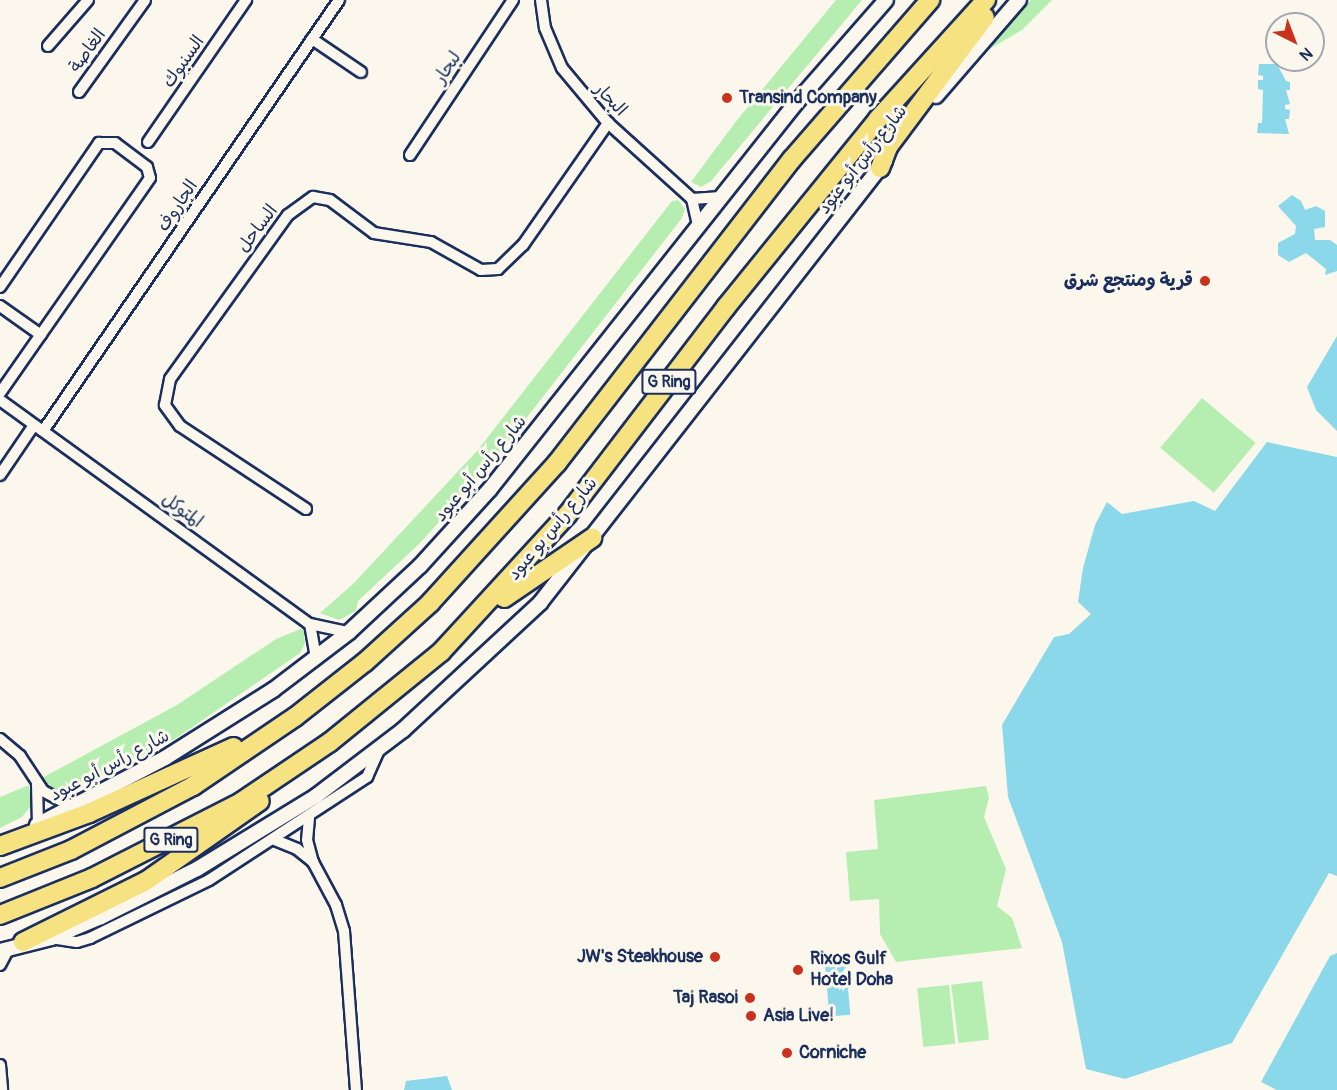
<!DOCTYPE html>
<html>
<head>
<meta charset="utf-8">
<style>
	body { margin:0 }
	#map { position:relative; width:1337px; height:1090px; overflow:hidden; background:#fbf7ec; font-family:Pangolin,"Playpen Sans Arabic",sans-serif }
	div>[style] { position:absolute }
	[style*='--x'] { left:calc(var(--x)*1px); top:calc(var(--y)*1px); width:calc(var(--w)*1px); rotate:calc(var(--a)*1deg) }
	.green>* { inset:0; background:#b6eeb1; transform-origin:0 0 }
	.water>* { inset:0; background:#8ad8e9; transform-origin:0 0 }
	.roads { filter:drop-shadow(2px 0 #1b2f5e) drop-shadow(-2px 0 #1b2f5e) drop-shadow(0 2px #1b2f5e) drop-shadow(0 -2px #1b2f5e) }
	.street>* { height:10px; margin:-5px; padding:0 5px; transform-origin:5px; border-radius:5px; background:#fbf7ec }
	.secondary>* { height:14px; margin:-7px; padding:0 7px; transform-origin:7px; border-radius:7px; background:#fbf7ec }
	.highway>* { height:18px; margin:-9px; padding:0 9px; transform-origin:9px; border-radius:9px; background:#f7e281 }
	.dots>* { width:16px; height:16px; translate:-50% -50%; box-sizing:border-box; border:3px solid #fbf7ec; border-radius:50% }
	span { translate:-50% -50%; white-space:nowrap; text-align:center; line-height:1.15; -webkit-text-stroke:6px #fbf7ec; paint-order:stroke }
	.shield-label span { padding:2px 4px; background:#fbf7ec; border:2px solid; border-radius:4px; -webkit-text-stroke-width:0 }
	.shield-label { font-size:16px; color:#1b2f5e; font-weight:700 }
	.street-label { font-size:18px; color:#1b2f5e }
	.poi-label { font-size:18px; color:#1b2f5e; font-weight:700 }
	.left { translate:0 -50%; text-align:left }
	.right { translate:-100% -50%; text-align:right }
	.north { position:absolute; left:1265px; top:12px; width:60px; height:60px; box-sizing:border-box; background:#fbf7ec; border:2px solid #a1a7b3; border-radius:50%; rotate:138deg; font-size:16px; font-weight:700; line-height:24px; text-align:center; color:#1b2f5e }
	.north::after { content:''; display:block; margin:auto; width:21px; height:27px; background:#c8321e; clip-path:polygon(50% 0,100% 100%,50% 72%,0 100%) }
</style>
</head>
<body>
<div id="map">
	<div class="green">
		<i style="clip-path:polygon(836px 0,862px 0,711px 181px,701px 187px,691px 182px,734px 124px)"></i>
		<i style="clip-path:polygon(1031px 0,1052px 0,1022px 30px,986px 51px)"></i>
		<i style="clip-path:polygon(678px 200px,685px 209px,682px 218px,483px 474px,419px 544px,358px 601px,356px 611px,339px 620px,320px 613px,353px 584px,477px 451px,672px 201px)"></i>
		<i style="left:1202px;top:398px;width:70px;height:65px;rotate:40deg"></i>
		<i style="clip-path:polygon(303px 628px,305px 643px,300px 653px,175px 739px,83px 785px,73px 785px,60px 793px,52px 790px,42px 778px,177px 705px,276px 639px)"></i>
		<i style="clip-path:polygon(29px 785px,31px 806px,22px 817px,0 828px,0 797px)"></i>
		<i style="clip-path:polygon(986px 786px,989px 798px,984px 817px,1006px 869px,997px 906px,1012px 918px,1022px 948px,896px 962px,880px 934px,879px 899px,850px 901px,846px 852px,878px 849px,874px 800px)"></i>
		<i style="left:982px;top:981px;width:59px;height:31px;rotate:83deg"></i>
		<i style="left:949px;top:985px;width:59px;height:32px;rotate:84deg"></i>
	</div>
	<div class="water">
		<i style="clip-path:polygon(1259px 64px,1277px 64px,1286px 81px,1290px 82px,1290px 90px,1286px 90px,1290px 104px,1285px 105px,1285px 109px,1290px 110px,1289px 119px,1285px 119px,1289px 134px,1257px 133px,1258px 123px,1262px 123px,1263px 90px,1258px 89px,1258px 80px,1263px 80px,1263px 76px,1258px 75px)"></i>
		<i style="clip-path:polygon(1292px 195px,1301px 201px,1305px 210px,1316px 206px,1325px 211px,1325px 227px,1314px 229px,1315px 240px,1330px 240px,1337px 245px,1337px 271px,1325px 275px,1326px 269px,1306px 253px,1289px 262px,1278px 255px,1278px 243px,1295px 234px,1296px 226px,1278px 206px)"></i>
		<i style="clip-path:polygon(1337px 336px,1337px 431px,1316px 410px,1307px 387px)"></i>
		<i style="clip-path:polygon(1267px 442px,1337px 457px,1337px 876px,1329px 873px,1232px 1043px,1125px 1079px,1086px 1069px,1062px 942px,1008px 797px,1002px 725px,1054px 637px,1069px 634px,1091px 614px,1078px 602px,1083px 568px,1095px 525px,1107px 502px,1122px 514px,1194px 501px,1215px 511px)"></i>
		<i style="clip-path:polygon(1337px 953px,1337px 1090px,1277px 1090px,1261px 1082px,1330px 956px)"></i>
		<i style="left:845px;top:954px;width:61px;height:21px;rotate:85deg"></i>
		<i style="clip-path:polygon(447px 1076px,452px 1090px,404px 1090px,406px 1081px)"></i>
	</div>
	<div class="roads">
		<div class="street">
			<i style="--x:541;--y:0;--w:28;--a:82"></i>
			<i style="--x:545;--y:28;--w:43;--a:67"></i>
			<i style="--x:562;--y:68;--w:72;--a:50.1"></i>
			<i style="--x:608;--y:123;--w:113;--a:42.1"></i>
			<i style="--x:692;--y:199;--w:28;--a:77"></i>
			<i style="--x:312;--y:39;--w:59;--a:34"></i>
			<i style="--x:48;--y:46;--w:61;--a:-49"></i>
			<i style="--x:79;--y:92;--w:113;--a:-54.3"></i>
			<i style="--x:148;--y:142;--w:173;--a:-55.4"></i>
			<i style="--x:410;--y:155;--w:186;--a:-56.4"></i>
			<i style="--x:692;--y:199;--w:29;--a:-4"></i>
			<i style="--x:0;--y:287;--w:175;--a:-55.5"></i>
			<i style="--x:99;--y:143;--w:16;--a:0"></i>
			<i style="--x:115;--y:143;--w:40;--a:37"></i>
			<i style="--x:147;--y:167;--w:11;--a:75"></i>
			<i style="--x:150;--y:178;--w:262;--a:124.9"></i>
			<i style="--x:0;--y:306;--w:50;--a:35.3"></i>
			<i style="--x:0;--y:400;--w:382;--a:35.9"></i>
			<i style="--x:310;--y:624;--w:40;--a:12"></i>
			<i style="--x:43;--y:431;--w:523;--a:-55.52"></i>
			<i style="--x:0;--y:475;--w:60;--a:-55.8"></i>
			<i style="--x:306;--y:509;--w:151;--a:-146.6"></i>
			<i style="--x:180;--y:426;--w:26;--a:-126"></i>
			<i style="--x:165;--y:405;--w:26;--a:-79"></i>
			<i style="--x:170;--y:379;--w:202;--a:-54.3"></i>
			<i style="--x:288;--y:215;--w:31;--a:-36"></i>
			<i style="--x:313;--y:197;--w:17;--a:10"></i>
			<i style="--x:330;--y:200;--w:55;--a:36.9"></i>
			<i style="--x:374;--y:233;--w:58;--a:9"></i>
			<i style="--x:431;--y:242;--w:57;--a:29.2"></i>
			<i style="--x:481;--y:270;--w:17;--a:-3"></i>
			<i style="--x:498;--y:269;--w:35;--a:-44"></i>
			<i style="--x:523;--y:245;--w:149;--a:-55.1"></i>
			<i style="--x:310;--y:624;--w:36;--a:80"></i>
			<i style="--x:0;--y:739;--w:26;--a:40"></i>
			<i style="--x:20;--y:756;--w:42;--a:56.7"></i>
			<i style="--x:43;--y:791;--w:34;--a:28"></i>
			<i style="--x:37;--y:784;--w:40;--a:88.6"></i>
			<i style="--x:309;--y:818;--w:22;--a:95"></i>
			<i style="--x:307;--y:840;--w:23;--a:75"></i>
			<i style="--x:313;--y:862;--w:49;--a:61.9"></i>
			<i style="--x:336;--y:905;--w:27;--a:73"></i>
			<i style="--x:344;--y:931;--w:159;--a:85.7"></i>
			<i style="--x:275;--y:840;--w:24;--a:22"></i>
			<i style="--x:297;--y:849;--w:21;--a:39"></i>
			<i style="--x:51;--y:938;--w:26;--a:9"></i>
			<i style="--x:77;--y:942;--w:14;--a:-17"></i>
			<i style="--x:90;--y:938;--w:132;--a:-26"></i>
			<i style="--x:209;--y:880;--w:189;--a:-33.1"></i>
			<i style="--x:367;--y:777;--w:34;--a:-66"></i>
			<i style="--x:0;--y:965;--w:19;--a:-62"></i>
			<i style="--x:0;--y:1065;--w:25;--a:85"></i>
		</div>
		<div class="secondary">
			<i style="--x:936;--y:96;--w:127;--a:-49.2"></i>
			<i style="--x:37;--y:825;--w:144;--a:-27.6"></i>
			<i style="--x:165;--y:758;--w:128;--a:-32.2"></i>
			<i style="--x:273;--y:690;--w:96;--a:-37.3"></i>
			<i style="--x:349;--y:632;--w:97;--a:-42.9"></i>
			<i style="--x:420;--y:566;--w:104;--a:-47.7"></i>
			<i style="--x:490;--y:489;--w:491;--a:-51.6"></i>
			<i style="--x:795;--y:104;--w:138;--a:-48.8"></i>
			<i style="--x:0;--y:951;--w:53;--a:-14.3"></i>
			<i style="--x:51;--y:938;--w:54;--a:-22.8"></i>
			<i style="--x:101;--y:917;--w:107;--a:-26.6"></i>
			<i style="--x:197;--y:869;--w:140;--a:-31.5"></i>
			<i style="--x:316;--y:796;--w:109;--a:-37.2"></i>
			<i style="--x:403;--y:730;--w:187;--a:-42.8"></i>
			<i style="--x:540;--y:603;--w:561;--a:-52.03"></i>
		</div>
		<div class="highway">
			<i style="--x:880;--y:168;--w:22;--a:-69"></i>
			<i style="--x:888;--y:147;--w:162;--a:-53.3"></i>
			<i style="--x:504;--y:598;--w:107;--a:-34.3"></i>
			<i style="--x:0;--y:846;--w:95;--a:-20.3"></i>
			<i style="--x:89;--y:813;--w:159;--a:-24.5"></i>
			<i style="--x:0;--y:878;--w:76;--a:-21.5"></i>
			<i style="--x:71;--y:850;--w:138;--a:-27.7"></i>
			<i style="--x:193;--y:786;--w:123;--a:-34.1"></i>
			<i style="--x:295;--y:717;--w:89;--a:-38.2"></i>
			<i style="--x:365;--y:662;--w:88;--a:-42.2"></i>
			<i style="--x:430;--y:603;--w:189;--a:-47.8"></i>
			<i style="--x:557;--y:463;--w:384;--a:-52.3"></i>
			<i style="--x:792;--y:159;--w:211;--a:-49"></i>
			<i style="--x:0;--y:915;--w:99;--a:-21.9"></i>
			<i style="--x:92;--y:878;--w:167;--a:-27"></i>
			<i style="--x:241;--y:802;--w:107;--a:-34"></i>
			<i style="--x:330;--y:742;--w:143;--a:-39"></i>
			<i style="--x:441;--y:652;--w:186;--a:-47.4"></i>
			<i style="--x:567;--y:515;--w:262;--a:-52.6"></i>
			<i style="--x:726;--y:307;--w:242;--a:-51"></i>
			<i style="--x:878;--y:119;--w:161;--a:-47.8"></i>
			<i style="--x:23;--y:942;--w:137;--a:-26.4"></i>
			<i style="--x:146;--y:881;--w:139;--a:-35.1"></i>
		</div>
	</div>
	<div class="dots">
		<i style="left:727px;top:98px;background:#c8321e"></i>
		<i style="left:1205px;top:281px;background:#c8321e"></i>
		<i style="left:715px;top:957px;background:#c8321e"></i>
		<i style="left:798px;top:970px;background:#c8321e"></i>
		<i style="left:750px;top:998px;background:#c8321e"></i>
		<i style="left:751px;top:1016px;background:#c8321e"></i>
		<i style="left:787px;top:1053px;background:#c8321e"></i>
	</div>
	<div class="shield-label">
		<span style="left:669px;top:382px">G Ring</span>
		<span style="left:171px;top:840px">G Ring</span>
	</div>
	<div class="street-label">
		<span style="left:88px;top:51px;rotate:-54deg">الغاصة</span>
		<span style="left:184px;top:62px;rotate:-55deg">السنبوك</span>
		<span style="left:448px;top:68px;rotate:-56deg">لبحار</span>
		<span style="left:610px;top:100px;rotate:46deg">البحار</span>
		<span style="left:863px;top:160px;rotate:-52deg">شارع رأس أبو عبود</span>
		<span style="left:178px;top:206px;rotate:-56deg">الجاروف</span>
		<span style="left:258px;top:229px;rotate:-53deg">الساحل</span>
		<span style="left:481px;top:469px;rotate:-50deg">شارع رأس أبو عبود</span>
		<span style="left:182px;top:511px;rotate:36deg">المتوكل</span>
		<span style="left:553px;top:529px;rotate:-50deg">شارع رأس بو عبود</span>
		<span style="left:110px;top:766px;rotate:-28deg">شارع رأس أبو عبود</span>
	</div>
	<div class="poi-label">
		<span class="left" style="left:739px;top:98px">Transind Company</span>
		<span class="right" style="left:1193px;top:281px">قرية ومنتجع شرق</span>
		<span class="right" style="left:703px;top:957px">JW's Steakhouse</span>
		<span class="left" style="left:810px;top:970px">Rixos Gulf<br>Hotel Doha</span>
		<span class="right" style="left:738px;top:998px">Taj Rasoi</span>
		<span class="left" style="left:763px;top:1016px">Asia Live!</span>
		<span class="left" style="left:799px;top:1053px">Corniche</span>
	</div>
	<div class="north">N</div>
</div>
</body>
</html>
